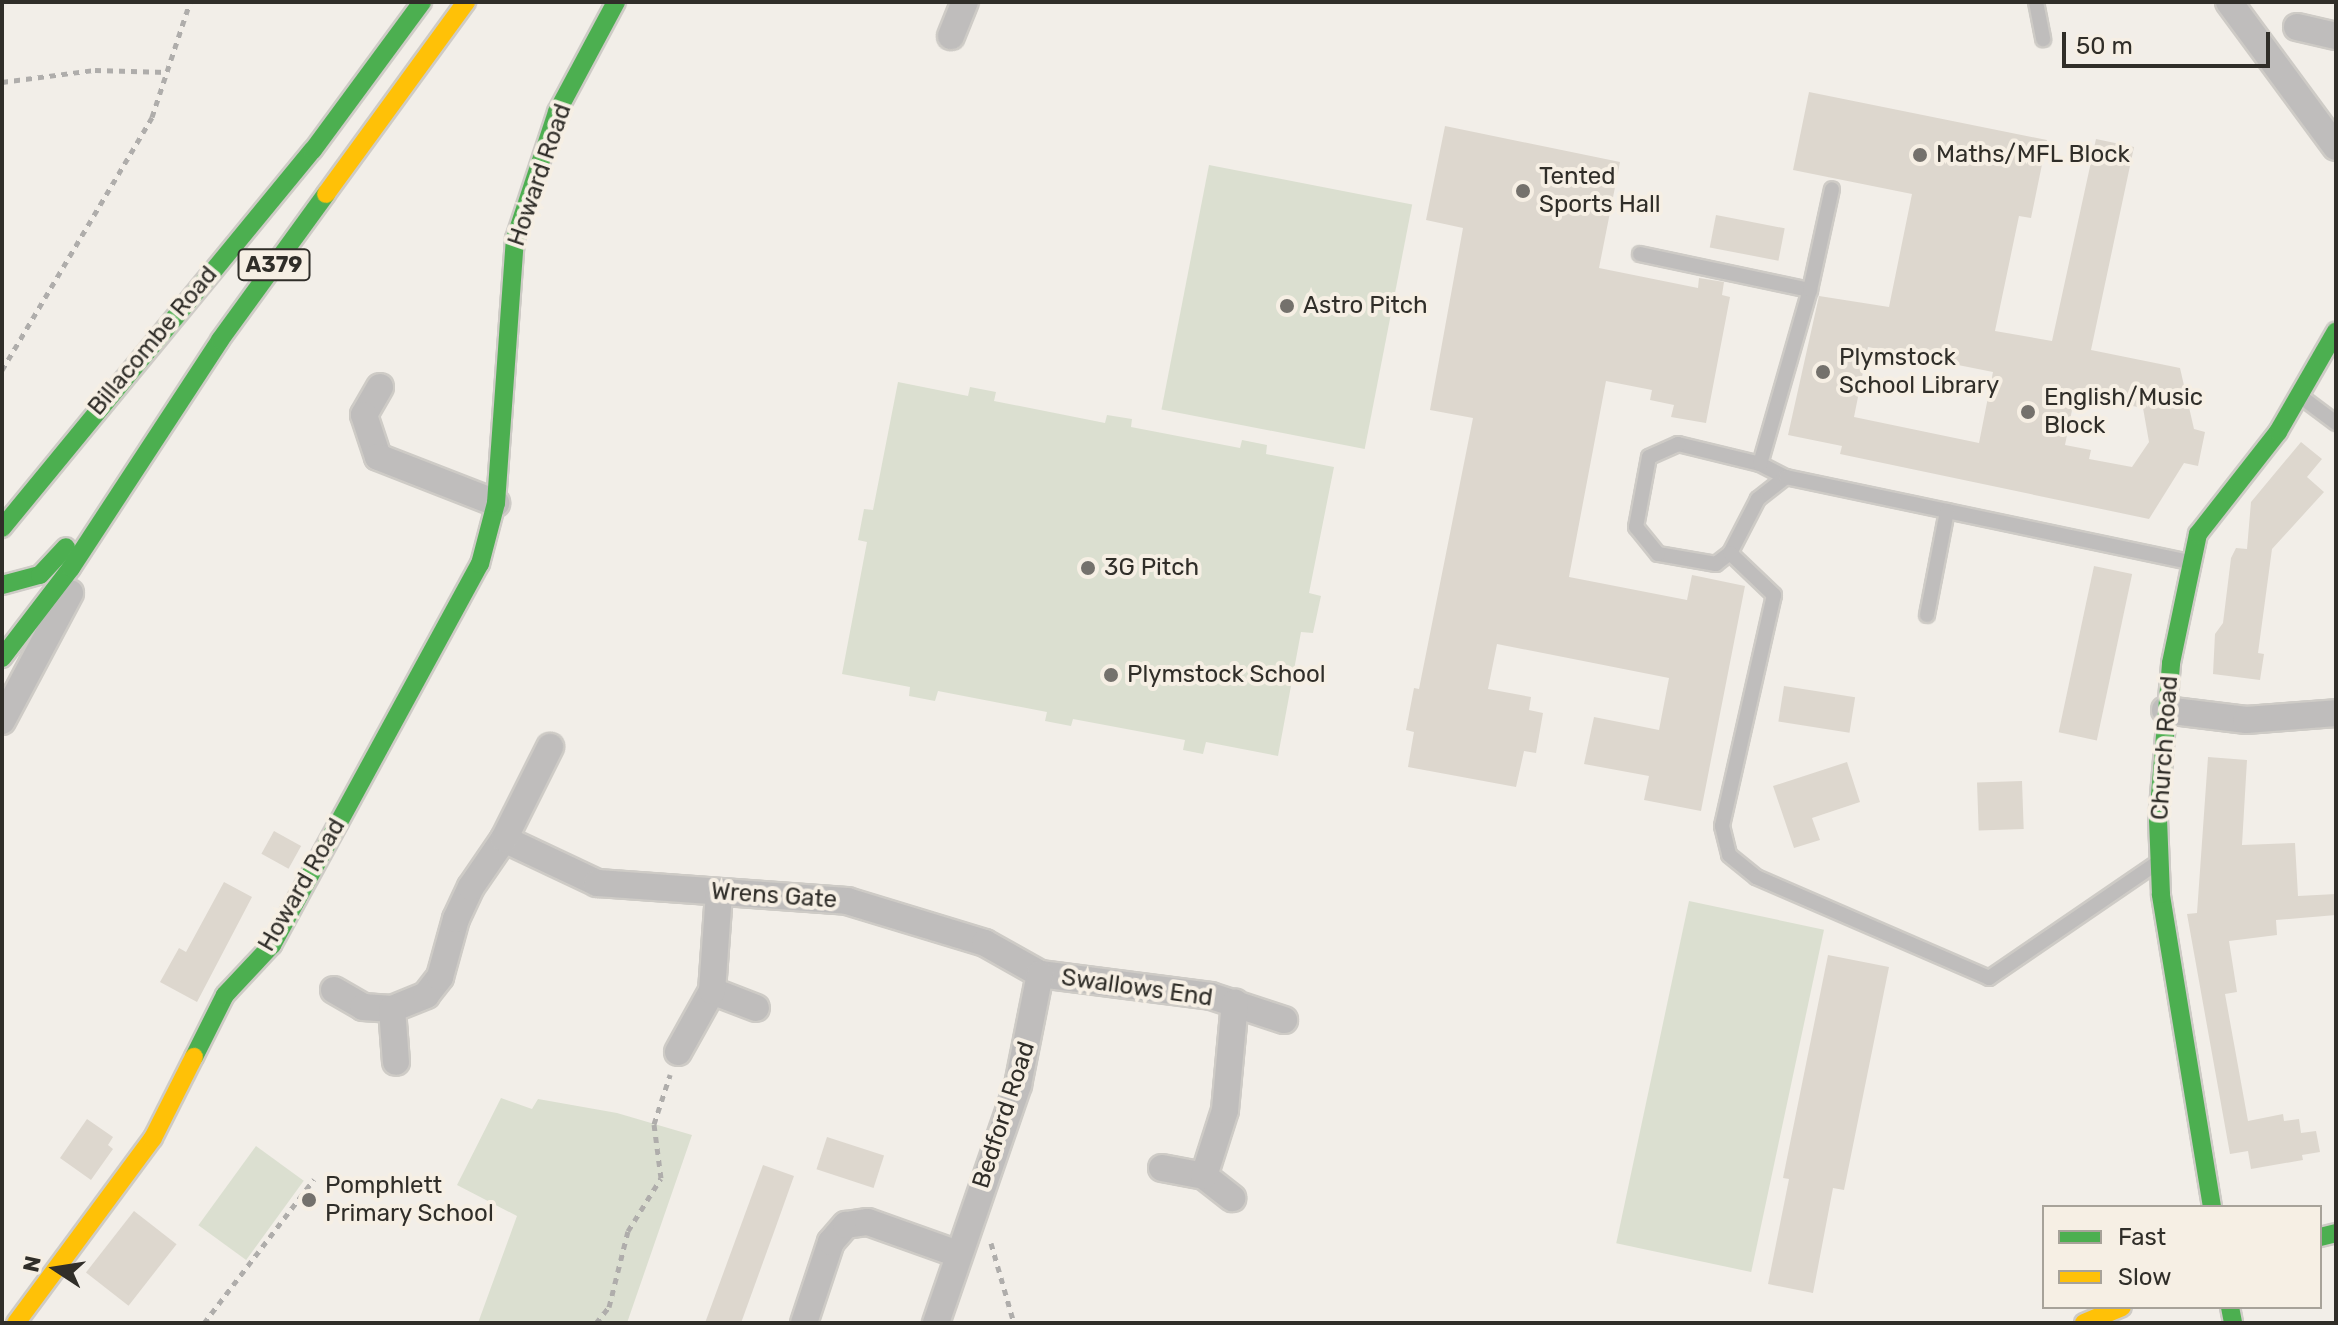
<!DOCTYPE html>
<html>
<head>
<meta charset="utf-8">
<style>
	body { margin:0 }
	#map { position:relative; width:2338px; height:1325px; overflow:hidden; background:#f2eee8; font-family:Rubik,sans-serif }
	div>[style] { position:absolute }
	[style*='--x'] { left:calc(var(--x)*1px); top:calc(var(--y)*1px); width:calc(var(--w)*1px); rotate:calc(var(--a)*1deg) }
	.green>* { inset:0; background:#dbdfd0; transform-origin:0 0 }
	.building>* { inset:0; background:#ddd7ce; transform-origin:0 0 }
	.path>* { height:5px; margin-top:-2.5px; transform-origin:0; background:repeating-linear-gradient(90deg,#afadab 0 6px,transparent 0 12px) }
	.roads { filter:drop-shadow(2px 0 #cecbc6) drop-shadow(-2px 0 #cecbc6) drop-shadow(0 2px #cecbc6) drop-shadow(0 -2px #cecbc6) }
	.lane>* { height:14px; margin:-7px; padding:0 7px; transform-origin:7px; border-radius:7px; background:#bfbdbc }
	.street>* { height:26px; margin:-13px; padding:0 13px; transform-origin:13px; border-radius:13px; background:#bfbdbc }
	.fast>* { height:18px; margin:-9px; padding:0 9px; transform-origin:9px; border-radius:9px; background:#4caf50 }
	.slow>* { height:18px; margin:-9px; padding:0 9px; transform-origin:9px; border-radius:9px; background:#ffc107 }
	.dots>* { width:22px; height:22px; translate:-50% -50%; box-sizing:border-box; border:4px solid #f6efe4; border-radius:50% }
	span { translate:-50% -50%; white-space:nowrap; text-align:center; line-height:1.15; -webkit-text-stroke:8px #f6efe4; paint-order:stroke }
	.shield-label span { padding:2px 6px; background:#f6efe4; border:2px solid; border-radius:6px; -webkit-text-stroke-width:0 }
	.shield-label { font-size:22px; color:#302e29; font-weight:700 }
	.poi-label { font-size:24px; color:#302e29 }
	.left { translate:0 -50%; text-align:left }
	.street-label { font-size:24px; color:#302e29 }
	.frame { position:absolute; inset:0; border:4px solid #302e29; pointer-events:none }
	.legend { position:absolute; left:2042px; top:1205px; width:280px; height:104px; box-sizing:border-box; background:#f6efe4; border:2px solid #a7a299; margin:0; padding:10px 14px; list-style:none; font-size:24px; color:#302e29 }
	.legend li { display:flex; align-items:center; gap:16px; height:40px }
	.legend b { width:40px; border:2px solid #a7a299 }
	.north { position:absolute; left:16px; top:1229px; width:80px; height:80px; -webkit-text-stroke:6px #f6efe4; paint-order:stroke; rotate:282deg; font-size:22px; font-weight:700; line-height:32px; text-align:center; color:#302e29 }
	.north::after { content:''; display:block; margin:auto; width:28px; height:36px; background:#302e29; clip-path:polygon(50% 0,100% 100%,50% 72%,0 100%) }
	.scale { position:absolute; left:2062px; top:32px; width:208px; height:36px; box-sizing:border-box; border:4px solid #302e29; border-top:0; padding-left:10px; font-size:24px; line-height:28px; white-space:nowrap; color:#302e29; -webkit-text-stroke:6px #f6efe4; paint-order:stroke }
</style>
</head>
<body>
<div id="map">
	<div class="green">
		<i style="left:1209px;top:165px;width:207px;height:249px;rotate:11deg"></i>
		<i style="clip-path:polygon(898px 382px,968px 396px,970px 387px,996px 392px,994px 401px,1105px 423px,1107px 415px,1132px 419px,1131px 427px,1240px 448px,1242px 440px,1267px 445px,1266px 454px,1334px 467px,1309px 593px,1321px 596px,1313px 633px,1301px 632px,1278px 756px,1206px 742px,1203px 754px,1183px 750px,1185px 740px,1073px 719px,1071px 726px,1045px 721px,1047px 712px,938px 691px,935px 701px,909px 696px,910px 687px,842px 674px,867px 542px,858px 540px,864px 509px,873px 510px)"></i>
		<i style="left:1689px;top:901px;width:138px;height:350px;rotate:12deg"></i>
		<i style="clip-path:polygon(501px 1098px,532px 1109px,538px 1099px,617px 1113px,692px 1135px,627px 1323px,478px 1323px,517px 1216px,457px 1185px)"></i>
		<i style="left:256px;top:1146px;width:59px;height:98px;rotate:36deg"></i>
	</div>
	<div class="building">
		<i style="clip-path:polygon(evenodd,1809px 92px,2047px 140px,2031px 218px,2019px 216px,1995px 331px,2052px 341px,2096px 139px,2134px 147px,2091px 350px,2180px 368px,2194px 429px,2205px 432px,2198px 466px,2184px 463px,2149px 519px,1840px 454px,1842px 446px,1788px 435px,1819px 296px,1889px 307px,1912px 194px,1793px 170px,1809px 92px,1868px 347px,1993px 372px,1979px 443px,1854px 417px,1868px 347px,1809px 92px,2075px 395px,2143px 408px,2149px 442px,2132px 467px,2089px 459px,2091px 450px,2065px 445px,2075px 395px)"></i>
		<i style="clip-path:polygon(1445px 126px,1620px 162px,1599px 268px,1698px 288px,1699px 278px,1724px 282px,1722px 295px,1730px 297px,1706px 423px,1671px 417px,1674px 405px,1650px 400px,1652px 390px,1606px 381px,1569px 577px,1687px 600px,1692px 575px,1745px 586px,1701px 811px,1644px 800px,1649px 776px,1584px 764px,1594px 717px,1659px 730px,1669px 678px,1497px 644px,1488px 689px,1531px 697px,1529px 710px,1543px 713px,1536px 753px,1524px 751px,1516px 787px,1408px 767px,1414px 732px,1406px 730px,1414px 688px,1419px 689px,1473px 418px,1430px 410px,1463px 228px,1426px 220px)"></i>
		<i style="left:1716px;top:215px;width:70px;height:33px;rotate:11deg"></i>
		<i style="clip-path:polygon(2301px 442px,2322px 459px,2307px 477px,2324px 492px,2272px 549px,2258px 653px,2264px 654px,2260px 680px,2213px 674px,2215px 634px,2223px 623px,2231px 558px,2236px 548px,2247px 549px,2251px 502px)"></i>
		<i style="left:2094px;top:566px;width:39px;height:170px;rotate:12deg"></i>
		<i style="left:1784px;top:686px;width:72px;height:36px;rotate:9deg"></i>
		<i style="clip-path:polygon(2208px 757px,2247px 760px,2242px 845px,2295px 843px,2298px 896px,2336px 894px,2336px 915px,2276px 920px,2277px 935px,2229px 941px,2237px 992px,2225px 994px,2248px 1121px,2283px 1114px,2284px 1121px,2299px 1119px,2301px 1133px,2316px 1131px,2320px 1152px,2302px 1155px,2303px 1160px,2251px 1169px,2248px 1151px,2230px 1154px,2187px 914px,2197px 913px)"></i>
		<i style="clip-path:polygon(1847px 762px,1860px 802px,1812px 818px,1820px 840px,1794px 848px,1773px 786px)"></i>
		<i style="left:2022px;top:781px;width:48px;height:45px;rotate:88deg"></i>
		<i style="left:274px;top:831px;width:31px;height:26px;rotate:29deg"></i>
		<i style="clip-path:polygon(224px 882px,252px 897px,197px 1002px,160px 982px,179px 948px,186px 952px)"></i>
		<i style="clip-path:polygon(1828px 955px,1889px 967px,1844px 1190px,1833px 1188px,1813px 1293px,1768px 1284px,1789px 1179px,1783px 1178px)"></i>
		<i style="clip-path:polygon(87px 1119px,113px 1137px,108px 1145px,113px 1149px,91px 1180px,60px 1158px)"></i>
		<i style="left:827px;top:1137px;width:60px;height:34px;rotate:18deg"></i>
		<i style="clip-path:polygon(763px 1165px,794px 1176px,774px 1232px,741px 1323px,705px 1323px)"></i>
		<i style="left:134px;top:1211px;width:54px;height:78px;rotate:38deg"></i>
	</div>
	<div class="path">
		<i style="--x:2;--y:82;--w:94;--a:-7.4"></i>
		<i style="--x:95;--y:70;--w:72;--a:1.6"></i>
		<i style="--x:2;--y:370;--w:294;--a:-59.3"></i>
		<i style="--x:152;--y:117;--w:121;--a:-71.7"></i>
		<i style="--x:991;--y:1243;--w:83;--a:74"></i>
		<i style="--x:204;--y:1323;--w:181;--a:-52.6"></i>
		<i style="--x:596;--y:1323;--w:21;--a:-51"></i>
		<i style="--x:609;--y:1307;--w:78;--a:-76"></i>
		<i style="--x:628;--y:1231;--w:62;--a:-58.1"></i>
		<i style="--x:661;--y:1178;--w:54;--a:-97.4"></i>
		<i style="--x:654;--y:1124;--w:52;--a:-71.9"></i>
	</div>
	<div class="roads">
		<div class="lane">
			<i style="--x:2036;--y:2;--w:38;--a:79"></i>
			<i style="--x:1640;--y:254;--w:174;--a:12"></i>
			<i style="--x:2300;--y:396;--w:45;--a:36.9"></i>
			<i style="--x:1678;--y:444;--w:84;--a:13.7"></i>
			<i style="--x:1760;--y:464;--w:29;--a:27"></i>
			<i style="--x:1786;--y:477;--w:36;--a:142"></i>
			<i style="--x:1758;--y:499;--w:61;--a:117.4"></i>
			<i style="--x:1730;--y:553;--w:18;--a:142"></i>
			<i style="--x:1716;--y:564;--w:59;--a:-170.2"></i>
			<i style="--x:1658;--y:554;--w:35;--a:-129"></i>
			<i style="--x:1636;--y:527;--w:71;--a:-79.5"></i>
			<i style="--x:1649;--y:457;--w:32;--a:-24"></i>
			<i style="--x:1760;--y:464;--w:181;--a:-74"></i>
			<i style="--x:1810;--y:290;--w:103;--a:-77.7"></i>
			<i style="--x:1786;--y:477;--w:413;--a:11.9"></i>
			<i style="--x:1730;--y:553;--w:61;--a:43.7"></i>
			<i style="--x:1774;--y:595;--w:237;--a:102.7"></i>
			<i style="--x:1722;--y:826;--w:30;--a:76"></i>
			<i style="--x:1729;--y:855;--w:35;--a:39"></i>
			<i style="--x:1756;--y:877;--w:254;--a:23.4"></i>
			<i style="--x:1989;--y:978;--w:204;--a:-34.4"></i>
			<i style="--x:1927;--y:615;--w:106;--a:-79.1"></i>
		</div>
		<div class="street">
			<i style="--x:2229;--y:2;--w:180;--a:53.6"></i>
			<i style="--x:2297;--y:27;--w:40;--a:13"></i>
			<i style="--x:951;--y:36;--w:37;--a:-68"></i>
			<i style="--x:380;--y:387;--w:32;--a:120"></i>
			<i style="--x:364;--y:415;--w:44;--a:71.6"></i>
			<i style="--x:378;--y:457;--w:127;--a:21.3"></i>
			<i style="--x:2165;--y:710;--w:82;--a:7"></i>
			<i style="--x:2246;--y:720;--w:90;--a:-4.4"></i>
			<i style="--x:2;--y:721;--w:145;--a:-62"></i>
			<i style="--x:504;--y:839;--w:103;--a:25.3"></i>
			<i style="--x:597;--y:883;--w:251;--a:4.1"></i>
			<i style="--x:847;--y:901;--w:144;--a:16.9"></i>
			<i style="--x:985;--y:943;--w:63;--a:29.4"></i>
			<i style="--x:1040;--y:974;--w:172;--a:7.3"></i>
			<i style="--x:1211;--y:996;--w:77;--a:18.2"></i>
			<i style="--x:334;--y:990;--w:34;--a:30"></i>
			<i style="--x:363;--y:1007;--w:29;--a:4"></i>
			<i style="--x:392;--y:1009;--w:37;--a:-22"></i>
			<i style="--x:426;--y:995;--w:23;--a:-52"></i>
			<i style="--x:440;--y:977;--w:60;--a:-74.6"></i>
			<i style="--x:456;--y:919;--w:35;--a:-65"></i>
			<i style="--x:471;--y:887;--w:58;--a:-55.5"></i>
			<i style="--x:504;--y:839;--w:103;--a:-63.4"></i>
			<i style="--x:712;--y:991;--w:47;--a:21.1"></i>
			<i style="--x:392;--y:1009;--w:53;--a:85.7"></i>
			<i style="--x:678;--y:1052;--w:70;--a:-60.9"></i>
			<i style="--x:712;--y:991;--w:98;--a:-85.9"></i>
			<i style="--x:1162;--y:1168;--w:43;--a:10.8"></i>
			<i style="--x:1204;--y:1176;--w:36;--a:38"></i>
			<i style="--x:1204;--y:1176;--w:69;--a:-72.3"></i>
			<i style="--x:1225;--y:1110;--w:108;--a:-84.7"></i>
			<i style="--x:804;--y:1323;--w:85;--a:-71.6"></i>
			<i style="--x:831;--y:1242;--w:23;--a:-49"></i>
			<i style="--x:846;--y:1225;--w:22;--a:-8"></i>
			<i style="--x:868;--y:1222;--w:96;--a:19.6"></i>
			<i style="--x:936;--y:1323;--w:252;--a:-71"></i>
			<i style="--x:1018;--y:1085;--w:113;--a:-78.8"></i>
		</div>
		<div class="fast">
			<i style="--x:2;--y:528;--w:489;--a:-50.6"></i>
			<i style="--x:313;--y:150;--w:184;--a:-53.6"></i>
			<i style="--x:2;--y:585;--w:39;--a:-15"></i>
			<i style="--x:40;--y:575;--w:38;--a:-47"></i>
			<i style="--x:2;--y:658;--w:113;--a:-52.5"></i>
			<i style="--x:71;--y:568;--w:272;--a:-56.8"></i>
			<i style="--x:220;--y:340;--w:180;--a:-54"></i>
			<i style="--x:194;--y:1057;--w:69;--a:-63.4"></i>
			<i style="--x:225;--y:995;--w:69;--a:-46.8"></i>
			<i style="--x:272;--y:945;--w:434;--a:-61.4"></i>
			<i style="--x:480;--y:564;--w:63;--a:-75.3"></i>
			<i style="--x:496;--y:503;--w:265;--a:-85.9"></i>
			<i style="--x:515;--y:239;--w:134;--a:-71.7"></i>
			<i style="--x:557;--y:112;--w:125;--a:-61.8"></i>
			<i style="--x:2212;--y:1207;--w:317;--a:-99.3"></i>
			<i style="--x:2161;--y:894;--w:75;--a:-92.3"></i>
			<i style="--x:2158;--y:819;--w:157;--a:-85.2"></i>
			<i style="--x:2171;--y:663;--w:132;--a:-78.2"></i>
			<i style="--x:2198;--y:534;--w:130;--a:-51.9"></i>
			<i style="--x:2278;--y:432;--w:116;--a:-60.1"></i>
			<i style="--x:2320;--y:1237;--w:16;--a:-14"></i>
			<i style="--x:2230;--y:1307;--w:16;--a:79"></i>
		</div>
		<div class="slow">
			<i style="--x:326;--y:194;--w:238;--a:-53.9"></i>
			<i style="--x:16;--y:1323;--w:230;--a:-53.5"></i>
			<i style="--x:153;--y:1138;--w:91;--a:-63.2"></i>
			<i style="--x:2084;--y:1323;--w:41;--a:-22.8"></i>
		</div>
	</div>
	<div class="dots">
		<i style="left:1920px;top:155px;background:#74716c"></i>
		<i style="left:1523px;top:191px;background:#74716c"></i>
		<i style="left:1287px;top:306px;background:#74716c"></i>
		<i style="left:1823px;top:372px;background:#74716c"></i>
		<i style="left:2028px;top:412px;background:#74716c"></i>
		<i style="left:1088px;top:568px;background:#74716c"></i>
		<i style="left:1111px;top:675px;background:#74716c"></i>
		<i style="left:309px;top:1200px;background:#74716c"></i>
	</div>
	<div class="shield-label">
		<span style="left:274px;top:265px">A379</span>
	</div>
	<div class="poi-label">
		<span class="left" style="left:1936px;top:155px">Maths/MFL Block</span>
		<span class="left" style="left:1539px;top:191px">Tented<br>Sports Hall</span>
		<span class="left" style="left:1303px;top:306px">Astro Pitch</span>
		<span class="left" style="left:1839px;top:372px">Plymstock<br>School Library</span>
		<span class="left" style="left:2044px;top:412px">English/Music<br>Block</span>
		<span class="left" style="left:1104px;top:568px">3G Pitch</span>
		<span class="left" style="left:1127px;top:675px">Plymstock School</span>
		<span class="left" style="left:325px;top:1200px">Pomphlett<br>Primary School</span>
	</div>
	<div class="street-label">
		<span style="left:540px;top:175px;rotate:-71deg">Howard Road</span>
		<span style="left:153px;top:341px;rotate:-50deg">Billacombe Road</span>
		<span style="left:2165px;top:748px;rotate:-86deg">Church Road</span>
		<span style="left:302px;top:885px;rotate:-60deg">Howard Road</span>
		<span style="left:774px;top:896px;rotate:4deg">Wrens Gate</span>
		<span style="left:1137px;top:988px;rotate:8deg">Swallows End</span>
		<span style="left:1004px;top:1115px;rotate:-72deg">Bedford Road</span>
	</div>
	<div class="frame"></div>
	<ul class="legend">
	<li><b style="height:10px;background:#4caf50"></b>Fast</li>
	<li><b style="height:10px;background:#ffc107"></b>Slow</li>
	</ul>
	<div class="north">N</div>
	<div class="scale">50 m</div>
</div>
</body>
</html>
